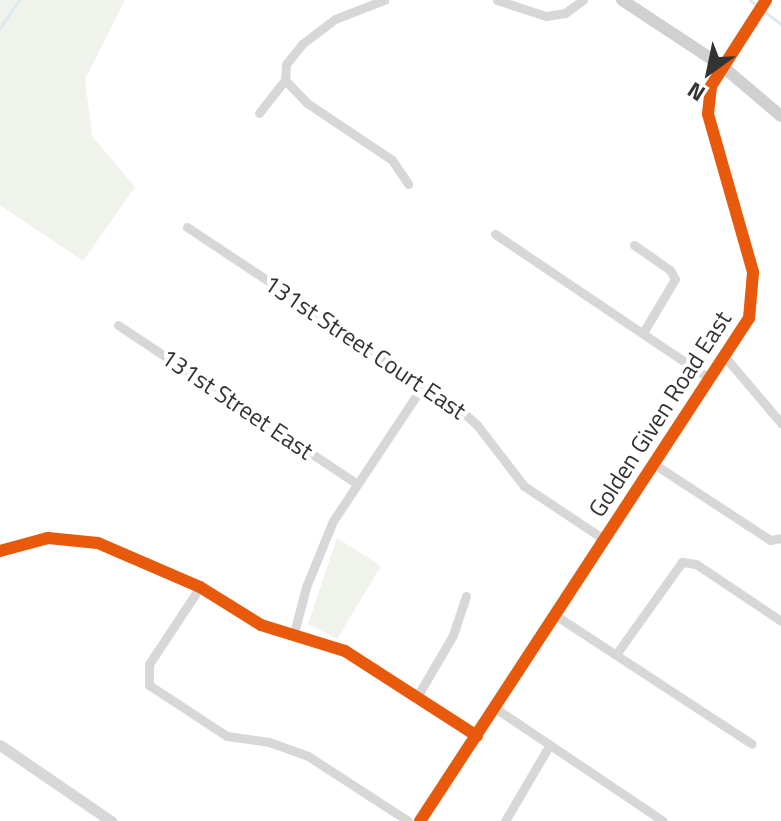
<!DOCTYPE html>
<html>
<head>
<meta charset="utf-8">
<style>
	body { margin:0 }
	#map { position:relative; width:781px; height:821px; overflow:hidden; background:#fff; font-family:"Titillium Web",sans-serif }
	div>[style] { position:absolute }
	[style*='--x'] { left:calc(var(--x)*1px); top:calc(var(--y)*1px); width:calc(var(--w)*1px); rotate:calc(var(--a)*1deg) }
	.green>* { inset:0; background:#eff3ec }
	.stream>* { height:3px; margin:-1.5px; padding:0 1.5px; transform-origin:1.5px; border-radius:1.5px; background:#dde8f0 }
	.minor>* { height:9px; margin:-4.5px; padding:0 4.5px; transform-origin:4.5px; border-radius:4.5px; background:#d7d7d7 }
	.tertiary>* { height:11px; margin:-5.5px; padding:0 5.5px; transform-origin:5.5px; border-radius:5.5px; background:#d7d7d7 }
	.secondary>* { height:12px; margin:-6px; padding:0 6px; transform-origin:6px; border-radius:6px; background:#d0d0d0 }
	.cycleway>* { height:12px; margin:-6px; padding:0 6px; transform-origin:6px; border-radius:6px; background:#e8590c }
	span { translate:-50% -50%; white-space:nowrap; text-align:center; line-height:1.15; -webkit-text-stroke:8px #fff; paint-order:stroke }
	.street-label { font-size:24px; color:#333 }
	.north { position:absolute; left:669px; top:32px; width:80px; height:80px; -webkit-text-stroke:6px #fff; paint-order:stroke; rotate:213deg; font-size:22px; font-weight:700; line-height:32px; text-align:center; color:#333 }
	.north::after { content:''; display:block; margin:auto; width:28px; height:36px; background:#333; clip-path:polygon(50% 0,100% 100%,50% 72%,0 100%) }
</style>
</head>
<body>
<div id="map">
	<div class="green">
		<i style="clip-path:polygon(0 0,125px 0,85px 79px,92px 136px,135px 187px,83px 261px,0 205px)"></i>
		<i style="clip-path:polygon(337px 538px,381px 566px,337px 639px,308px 624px)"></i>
	</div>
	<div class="stream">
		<i style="--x:750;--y:0;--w:39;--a:38"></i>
		<i style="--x:0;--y:28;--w:34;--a:-56"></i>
	</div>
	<div class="minor">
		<i style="--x:497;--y:0;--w:52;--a:18.1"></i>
		<i style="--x:546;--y:16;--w:19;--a:-9"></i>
		<i style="--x:565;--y:13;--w:22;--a:-36"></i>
		<i style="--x:285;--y:80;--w:32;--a:46"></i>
		<i style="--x:307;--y:103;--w:102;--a:33.8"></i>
		<i style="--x:392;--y:160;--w:29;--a:56"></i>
		<i style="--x:259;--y:113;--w:42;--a:-51.8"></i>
		<i style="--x:285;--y:80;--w:16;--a:-86"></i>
		<i style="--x:286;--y:64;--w:26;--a:-51"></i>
		<i style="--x:302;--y:44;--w:41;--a:-37.1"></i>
		<i style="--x:335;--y:19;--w:53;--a:-21.2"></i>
		<i style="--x:187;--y:227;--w:318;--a:33.6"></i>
		<i style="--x:452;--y:403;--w:33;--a:41"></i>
		<i style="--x:477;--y:425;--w:77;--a:52.4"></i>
		<i style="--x:524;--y:486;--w:97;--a:33.7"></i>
		<i style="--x:495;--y:234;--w:259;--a:34"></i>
		<i style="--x:634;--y:245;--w:44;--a:34.8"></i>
		<i style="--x:670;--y:270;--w:10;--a:61"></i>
		<i style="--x:675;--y:279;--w:63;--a:120.7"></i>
		<i style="--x:118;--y:325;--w:286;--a:33.6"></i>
		<i style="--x:725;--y:357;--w:87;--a:49.7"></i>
		<i style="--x:654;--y:464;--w:139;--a:33.2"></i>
		<i style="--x:770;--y:540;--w:11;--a:-10"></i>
		<i style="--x:0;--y:551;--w:50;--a:-15.2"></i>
		<i style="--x:48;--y:538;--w:50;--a:5.7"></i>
		<i style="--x:98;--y:543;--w:111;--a:23.3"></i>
		<i style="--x:200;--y:587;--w:72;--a:31.9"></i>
		<i style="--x:261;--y:625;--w:88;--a:17.2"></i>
		<i style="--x:345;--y:651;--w:157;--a:32.8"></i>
		<i style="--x:200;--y:587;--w:92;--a:123.5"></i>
		<i style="--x:149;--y:664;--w:21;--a:90"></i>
		<i style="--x:149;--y:685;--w:93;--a:33.2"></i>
		<i style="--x:227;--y:736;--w:42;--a:8.1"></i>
		<i style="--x:269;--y:742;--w:41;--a:19.7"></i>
		<i style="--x:308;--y:756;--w:119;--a:33"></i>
		<i style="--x:555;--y:615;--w:235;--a:33.2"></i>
		<i style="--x:294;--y:633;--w:48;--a:-75.4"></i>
		<i style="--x:306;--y:587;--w:71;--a:-67.8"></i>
		<i style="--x:333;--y:521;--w:164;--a:-56.4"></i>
		<i style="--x:617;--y:653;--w:112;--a:-54.5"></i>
		<i style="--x:682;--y:562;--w:14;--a:8"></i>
		<i style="--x:696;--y:564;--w:102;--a:33.8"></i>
		<i style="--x:418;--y:695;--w:69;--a:-59.7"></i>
		<i style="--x:453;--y:635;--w:41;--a:-71.6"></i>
		<i style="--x:495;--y:708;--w:202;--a:33.9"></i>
		<i style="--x:505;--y:821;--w:87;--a:-59.6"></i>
	</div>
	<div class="tertiary">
		<i style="--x:0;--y:745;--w:135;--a:34.4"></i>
		<i style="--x:420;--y:821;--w:601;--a:-56.81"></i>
		<i style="--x:749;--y:318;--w:46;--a:-85"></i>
		<i style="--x:753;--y:272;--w:164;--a:-105.9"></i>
		<i style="--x:708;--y:114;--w:28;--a:-84"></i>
		<i style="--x:711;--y:86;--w:102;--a:-57.4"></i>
	</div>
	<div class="secondary">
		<i style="--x:622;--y:0;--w:120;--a:33.4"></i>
		<i style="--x:722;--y:66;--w:77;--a:40.3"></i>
	</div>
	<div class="cycleway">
		<i style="--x:0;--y:551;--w:50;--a:-15.2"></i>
		<i style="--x:48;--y:538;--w:50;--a:5.7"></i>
		<i style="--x:98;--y:543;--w:111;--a:23.3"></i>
		<i style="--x:200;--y:587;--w:72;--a:31.9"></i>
		<i style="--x:261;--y:625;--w:88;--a:17.2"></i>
		<i style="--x:345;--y:651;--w:157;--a:32.8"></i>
		<i style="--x:420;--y:821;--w:601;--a:-56.81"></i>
		<i style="--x:749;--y:318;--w:46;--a:-85"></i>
		<i style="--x:753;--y:272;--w:164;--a:-105.9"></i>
		<i style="--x:708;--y:114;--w:28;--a:-84"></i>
		<i style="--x:711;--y:86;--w:102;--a:-57.4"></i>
	</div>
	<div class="street-label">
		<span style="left:365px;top:347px;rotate:34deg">131st Street Court East</span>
		<span style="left:237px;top:404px;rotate:34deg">131st Street East</span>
		<span style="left:660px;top:414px;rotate:-57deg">Golden Given Road East</span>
	</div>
	<div class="north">N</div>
</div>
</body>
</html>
